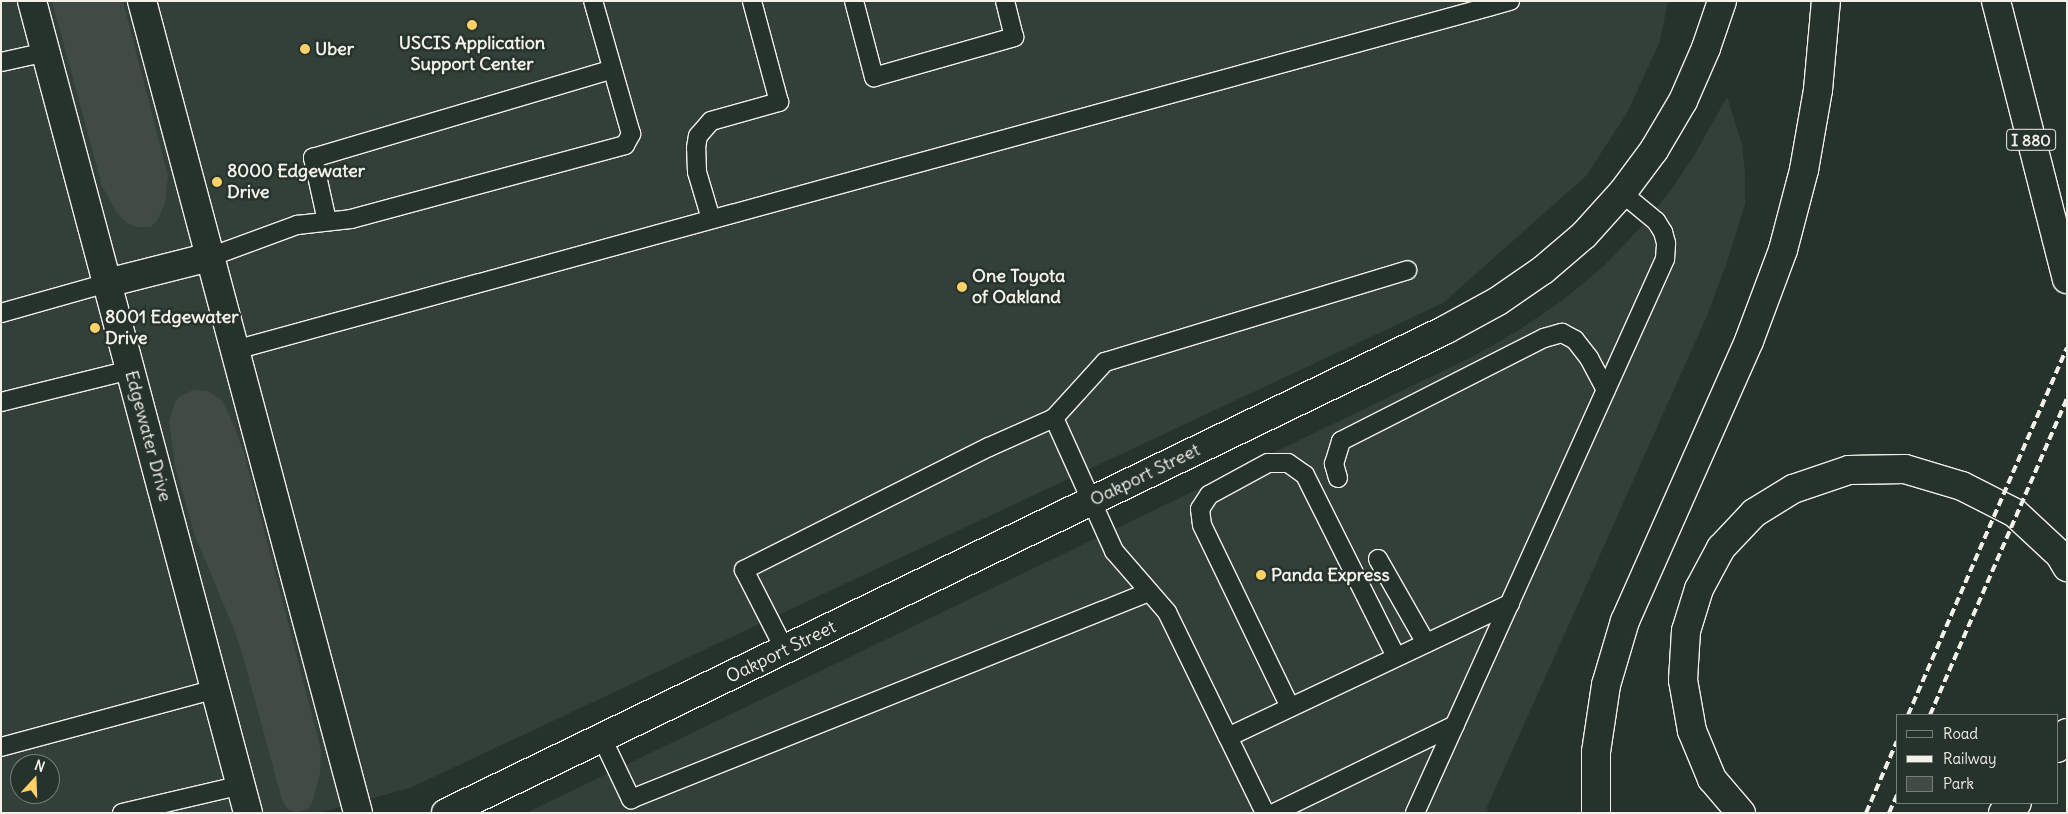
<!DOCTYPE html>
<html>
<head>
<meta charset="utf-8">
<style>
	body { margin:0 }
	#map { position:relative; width:2068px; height:814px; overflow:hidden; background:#26332d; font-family:Delius,sans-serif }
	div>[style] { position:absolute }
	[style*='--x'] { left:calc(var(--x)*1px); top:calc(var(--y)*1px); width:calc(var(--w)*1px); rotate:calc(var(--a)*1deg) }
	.built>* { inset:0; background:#333f39 }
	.green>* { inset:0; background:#414b45 }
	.roads { filter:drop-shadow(1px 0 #f4f1e8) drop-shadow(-1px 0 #f4f1e8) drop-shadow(0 1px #f4f1e8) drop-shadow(0 -1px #f4f1e8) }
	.lane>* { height:18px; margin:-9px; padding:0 9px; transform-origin:9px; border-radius:9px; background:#26332d }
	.secondary>* { height:28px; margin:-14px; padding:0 14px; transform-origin:14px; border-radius:14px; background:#26332d }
	.highway>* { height:28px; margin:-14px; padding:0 14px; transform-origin:14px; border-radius:14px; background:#26332d }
	.rail>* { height:4px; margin-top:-2px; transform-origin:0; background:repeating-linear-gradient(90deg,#f4f1e8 0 8px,transparent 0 12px) }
	.dots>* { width:14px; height:14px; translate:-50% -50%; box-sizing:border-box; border:2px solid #26332d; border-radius:50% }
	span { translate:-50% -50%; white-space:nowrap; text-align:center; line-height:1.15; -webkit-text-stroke:5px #26332d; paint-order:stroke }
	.shield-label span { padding:1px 4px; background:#26332d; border:1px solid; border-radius:4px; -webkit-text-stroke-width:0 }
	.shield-label { font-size:16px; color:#f4f1e8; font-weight:700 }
	.poi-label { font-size:18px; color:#f4f1e8; font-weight:700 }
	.left { translate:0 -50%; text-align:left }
	.street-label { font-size:18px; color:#f4f1e8 }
	.frame { position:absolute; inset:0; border:2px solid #f4f1e8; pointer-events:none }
	.legend { position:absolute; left:1896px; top:714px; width:162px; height:90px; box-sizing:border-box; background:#26332d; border:1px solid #787f78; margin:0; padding:6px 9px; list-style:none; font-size:15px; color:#f4f1e8 }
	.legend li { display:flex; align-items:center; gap:10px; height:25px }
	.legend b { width:25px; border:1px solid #787f78 }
	.north { position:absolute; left:10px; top:754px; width:50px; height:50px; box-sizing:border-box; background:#26332d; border:1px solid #787f78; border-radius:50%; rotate:20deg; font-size:14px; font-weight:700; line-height:20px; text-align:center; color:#f4f1e8 }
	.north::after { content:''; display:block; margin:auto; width:18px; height:22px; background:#ffd166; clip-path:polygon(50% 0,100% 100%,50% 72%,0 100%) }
</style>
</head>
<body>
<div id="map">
	<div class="built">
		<i style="clip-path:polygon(evenodd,1px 1px,1668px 1px,1660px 41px,1627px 113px,1586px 176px,1443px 303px,410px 788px,319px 813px,1px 813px,1px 1px,20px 764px,50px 764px,50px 794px,20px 794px,20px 764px)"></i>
		<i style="clip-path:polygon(1727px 97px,1742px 144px,1745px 172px,1745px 204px,1727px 262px,1706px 318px,1487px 807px,1488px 813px,526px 813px,1472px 357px,1519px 330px,1563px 300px,1604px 266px,1641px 227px,1671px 190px,1695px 154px)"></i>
	</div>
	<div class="green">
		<i style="clip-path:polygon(52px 1px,123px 1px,168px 176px,165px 204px,156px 222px,150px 227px,136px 227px,127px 223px,117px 213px,102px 186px)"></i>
		<i style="clip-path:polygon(193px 390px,208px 391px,222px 400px,235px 428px,244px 453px,321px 750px,320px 773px,313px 800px,310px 807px,298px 813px,288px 810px,282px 800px,244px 660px,234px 629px,195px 536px,175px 466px,169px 421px,175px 402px,179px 397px)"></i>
	</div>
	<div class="roads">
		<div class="lane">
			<i style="--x:854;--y:1;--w:79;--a:75.3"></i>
			<i style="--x:874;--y:77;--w:146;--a:-15.9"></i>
			<i style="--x:1014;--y:37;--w:37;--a:-104"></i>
			<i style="--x:1;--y:62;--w:46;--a:-12.5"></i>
			<i style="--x:711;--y:219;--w:49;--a:-106.6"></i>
			<i style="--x:697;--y:172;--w:24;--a:-92"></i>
			<i style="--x:696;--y:148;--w:12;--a:-81"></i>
			<i style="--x:698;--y:136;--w:20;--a:-49"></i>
			<i style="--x:711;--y:121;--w:71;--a:-15.6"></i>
			<i style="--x:779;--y:102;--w:105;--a:-105"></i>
			<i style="--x:327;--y:221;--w:65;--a:-102.5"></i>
			<i style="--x:313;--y:158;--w:311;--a:-16.5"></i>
			<i style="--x:210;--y:257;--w:93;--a:-20.2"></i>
			<i style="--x:297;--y:225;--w:54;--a:-6.3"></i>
			<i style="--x:351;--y:219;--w:284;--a:-15.1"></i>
			<i style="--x:625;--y:145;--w:13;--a:-61"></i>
			<i style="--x:631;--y:134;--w:138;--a:-105.9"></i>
			<i style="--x:1;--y:313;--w:110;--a:-15.8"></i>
			<i style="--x:235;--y:350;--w:1322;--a:-15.31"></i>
			<i style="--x:1;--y:402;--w:133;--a:-13.9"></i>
			<i style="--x:1054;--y:418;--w:146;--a:65.7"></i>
			<i style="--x:1114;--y:551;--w:81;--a:49"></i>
			<i style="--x:1167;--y:612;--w:139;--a:64"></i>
			<i style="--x:1228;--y:737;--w:312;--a:-25.3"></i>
			<i style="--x:1338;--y:478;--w:15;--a:-106"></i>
			<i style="--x:1334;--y:464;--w:24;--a:-73"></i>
			<i style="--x:1341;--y:441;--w:228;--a:-26.9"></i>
			<i style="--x:1544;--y:338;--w:19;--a:-16"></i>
			<i style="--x:1562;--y:333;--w:15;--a:28"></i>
			<i style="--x:1575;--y:340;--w:23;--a:52"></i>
			<i style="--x:1589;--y:358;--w:36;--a:62"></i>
			<i style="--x:1378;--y:559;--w:97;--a:60.3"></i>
			<i style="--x:785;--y:650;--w:90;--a:-117.1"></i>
			<i style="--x:744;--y:570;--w:274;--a:-26.7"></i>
			<i style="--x:989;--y:447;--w:71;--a:-24"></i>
			<i style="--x:1054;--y:418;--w:76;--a:-47.7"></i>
			<i style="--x:1105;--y:362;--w:316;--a:-16.9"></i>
			<i style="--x:1290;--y:707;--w:202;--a:-115.8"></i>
			<i style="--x:1202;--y:525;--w:16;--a:-97"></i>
			<i style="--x:1200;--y:509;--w:17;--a:-57"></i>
			<i style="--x:1209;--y:495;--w:67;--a:-28.5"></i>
			<i style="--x:1268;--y:463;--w:20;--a:0"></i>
			<i style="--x:1288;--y:463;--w:21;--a:35"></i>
			<i style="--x:1305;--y:475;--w:203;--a:63.4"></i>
			<i style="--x:1228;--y:737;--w:85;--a:64"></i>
			<i style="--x:602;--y:738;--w:68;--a:64.6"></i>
			<i style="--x:631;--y:799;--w:558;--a:-21.78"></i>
			<i style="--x:1;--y:747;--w:223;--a:-15.1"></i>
			<i style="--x:122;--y:813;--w:122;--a:-13.2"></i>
			<i style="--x:1274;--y:813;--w:201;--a:-25.9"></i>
			<i style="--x:1415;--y:813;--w:608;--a:-65.71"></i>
			<i style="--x:1665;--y:259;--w:16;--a:-86"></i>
			<i style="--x:1666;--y:243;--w:11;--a:-105"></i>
			<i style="--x:1663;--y:232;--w:13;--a:-122"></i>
			<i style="--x:1656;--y:221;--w:44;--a:-140.5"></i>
		</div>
		<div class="secondary">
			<i style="--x:32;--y:1;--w:840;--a:75.1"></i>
			<i style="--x:142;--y:1;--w:840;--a:75.1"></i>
			<i style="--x:107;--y:283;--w:106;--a:-14.2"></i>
			<i style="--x:446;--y:813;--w:1110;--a:-25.8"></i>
			<i style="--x:1445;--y:330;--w:60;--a:-28.7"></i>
			<i style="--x:1498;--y:301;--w:55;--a:-34.6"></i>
			<i style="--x:1543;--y:270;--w:54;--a:-40.5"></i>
			<i style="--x:1584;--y:235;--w:57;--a:-47.9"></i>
			<i style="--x:1622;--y:193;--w:54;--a:-53.3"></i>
			<i style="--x:1654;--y:150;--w:57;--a:-59.4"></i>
			<i style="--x:1683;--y:101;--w:58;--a:-66.5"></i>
			<i style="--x:1706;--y:48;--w:50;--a:-71.2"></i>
		</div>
		<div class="highway">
			<i style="--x:1996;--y:1;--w:287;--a:75.7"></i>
			<i style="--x:2057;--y:748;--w:18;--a:-56"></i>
			<i style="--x:1596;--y:813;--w:61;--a:-90"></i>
			<i style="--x:1596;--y:752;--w:68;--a:-81.5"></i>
			<i style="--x:1606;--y:685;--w:67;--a:-73.5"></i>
			<i style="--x:1625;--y:621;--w:306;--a:-66.1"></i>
			<i style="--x:1749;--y:341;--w:97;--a:-69.5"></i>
			<i style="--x:1783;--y:250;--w:83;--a:-75.3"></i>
			<i style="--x:1804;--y:170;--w:81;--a:-80.1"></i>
			<i style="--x:1818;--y:90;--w:89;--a:-84.9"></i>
			<i style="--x:1741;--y:813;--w:45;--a:-130.5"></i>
			<i style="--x:1712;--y:779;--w:52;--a:-112.6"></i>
			<i style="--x:1692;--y:731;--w:52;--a:-100"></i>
			<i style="--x:1683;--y:680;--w:49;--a:-86.5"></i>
			<i style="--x:1686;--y:631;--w:44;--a:-72.8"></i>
			<i style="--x:1699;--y:589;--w:47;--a:-61.8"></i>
			<i style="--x:1721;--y:548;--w:48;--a:-46.7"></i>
			<i style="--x:1754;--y:513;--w:46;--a:-31.6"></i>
			<i style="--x:1793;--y:489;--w:59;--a:-18.7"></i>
			<i style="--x:1849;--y:470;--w:56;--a:-1"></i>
			<i style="--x:1905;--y:469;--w:59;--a:16.6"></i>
			<i style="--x:1962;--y:486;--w:59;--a:27"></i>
			<i style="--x:2015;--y:513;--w:62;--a:43"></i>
			<i style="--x:2060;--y:555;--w:14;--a:60"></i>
			<i style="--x:2003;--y:813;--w:17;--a:-36"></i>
		</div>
	</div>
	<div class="rail">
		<i style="--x:1908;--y:715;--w:400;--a:-66.6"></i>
		<i style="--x:1930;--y:715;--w:345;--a:-66.6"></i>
		<i style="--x:1866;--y:813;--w:78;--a:-66.7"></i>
		<i style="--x:1889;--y:813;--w:20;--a:-66"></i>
	</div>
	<div class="dots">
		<i style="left:472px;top:25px;background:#ffd166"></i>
		<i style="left:305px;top:49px;background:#ffd166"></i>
		<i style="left:217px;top:182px;background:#ffd166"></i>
		<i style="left:962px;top:287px;background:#ffd166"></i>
		<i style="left:95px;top:328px;background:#ffd166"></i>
		<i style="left:1261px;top:575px;background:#ffd166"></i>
	</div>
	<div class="shield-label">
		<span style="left:2031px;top:140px">I 880</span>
	</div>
	<div class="poi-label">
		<span style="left:472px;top:54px">USCIS Application<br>Support Center</span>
		<span class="left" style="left:315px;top:49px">Uber</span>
		<span class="left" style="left:227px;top:182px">8000 Edgewater<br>Drive</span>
		<span class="left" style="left:972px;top:287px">One Toyota<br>of Oakland</span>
		<span class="left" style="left:105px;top:328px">8001 Edgewater<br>Drive</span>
		<span class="left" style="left:1271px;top:575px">Panda Express</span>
	</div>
	<div class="street-label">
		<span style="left:148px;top:436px;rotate:75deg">Edgewater Drive</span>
		<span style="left:1145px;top:475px;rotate:-26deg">Oakport Street</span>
		<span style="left:781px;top:652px;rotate:-26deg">Oakport Street</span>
	</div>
	<div class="frame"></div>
	<ul class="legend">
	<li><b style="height:6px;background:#26332d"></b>Road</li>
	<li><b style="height:6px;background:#f4f1e8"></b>Railway</li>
	<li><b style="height:14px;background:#414b45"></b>Park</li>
	</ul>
	<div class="north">N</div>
</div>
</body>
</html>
